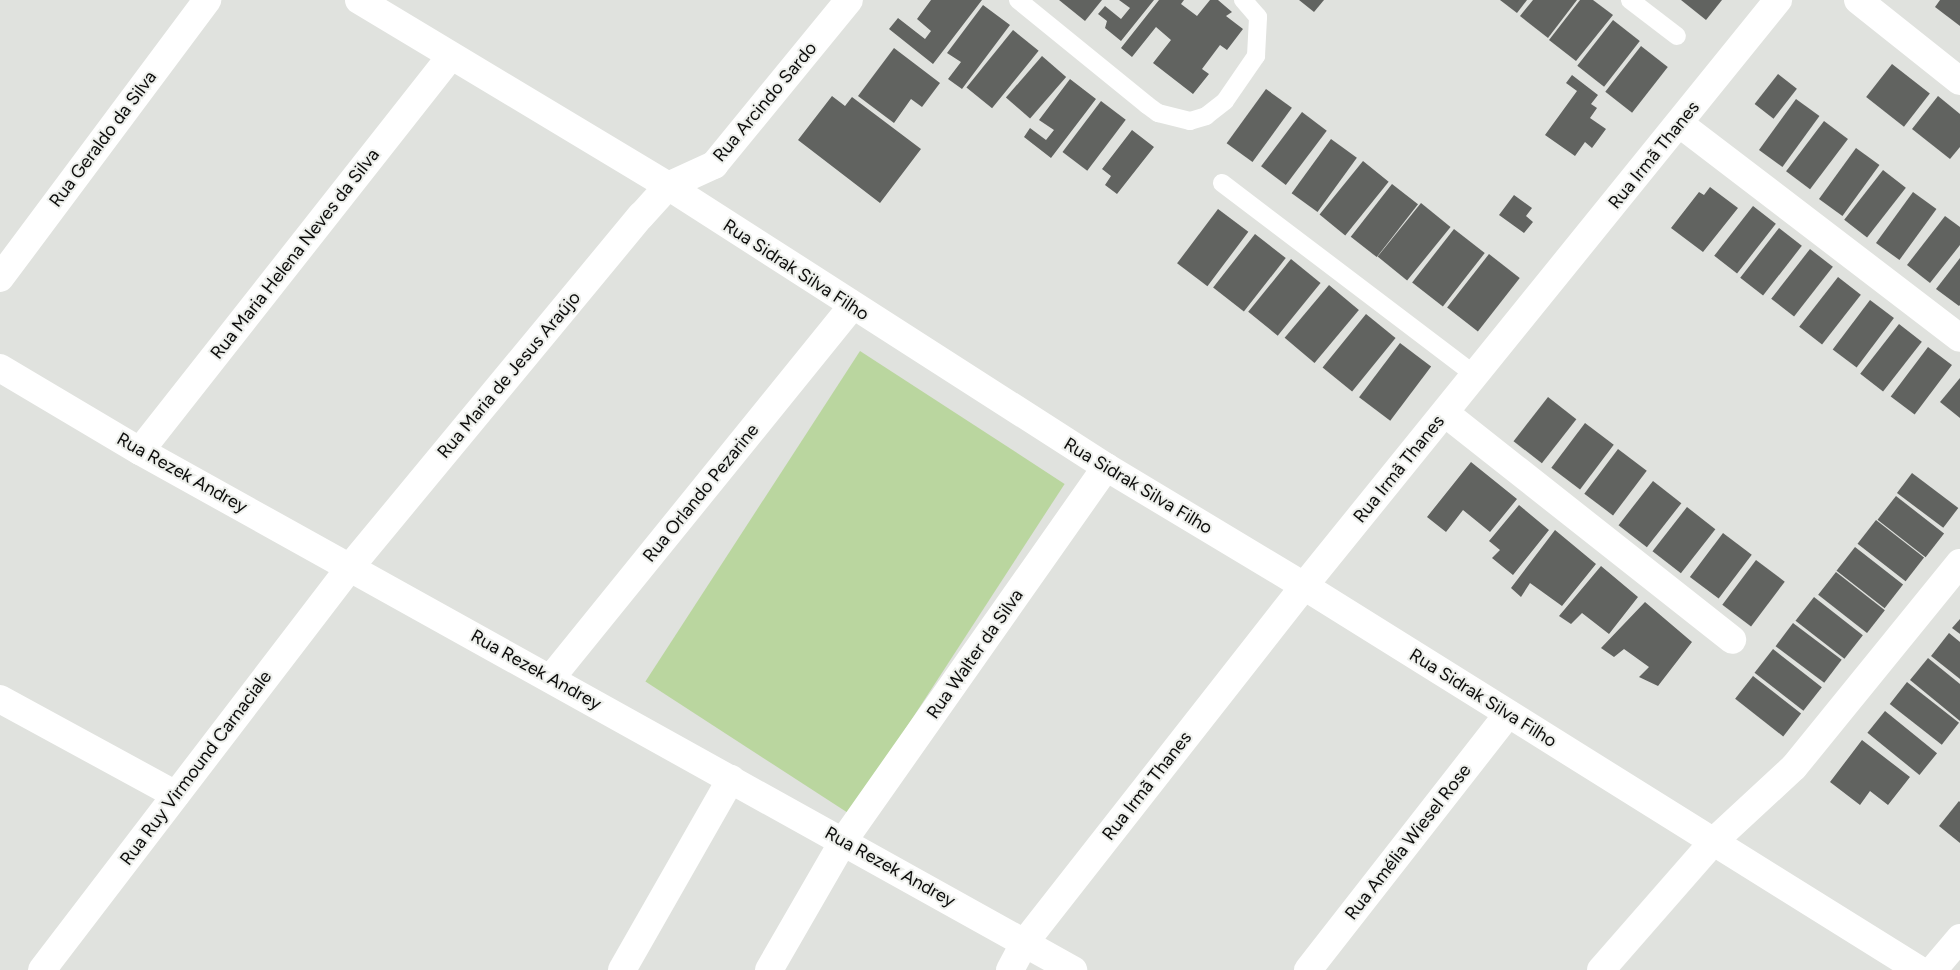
<!DOCTYPE html>
<html>
<head>
<meta charset="utf-8">
<style>
	body { margin:0 }
	#map { position:relative; width:1960px; height:970px; overflow:hidden; background:#e0e2de; font-family:Figtree,sans-serif }
	div>[style] { position:absolute }
	[style*='--x'] { left:calc(var(--x)*1px); top:calc(var(--y)*1px); width:calc(var(--w)*1px); rotate:calc(var(--a)*1deg) }
	.green>* { inset:0; background:#bad69f; transform-origin:0 0 }
	.building>* { inset:0; background:#616360; transform-origin:0 0 }
	.service>* { height:18px; margin:-9px; padding:0 9px; transform-origin:9px; border-radius:9px; background:#fff }
	.minor>* { height:28px; margin:-14px; padding:0 14px; transform-origin:14px; border-radius:14px; background:#fff }
	.tertiary>* { height:28px; margin:-14px; padding:0 14px; transform-origin:14px; border-radius:14px; background:#fff }
	span { translate:-50% -50%; white-space:nowrap; text-align:center; line-height:1.15; -webkit-text-stroke:4px #edefeb; paint-order:stroke }
	.street-label { font-size:18px; color:#0c0c0b }
</style>
</head>
<body>
<div id="map">
	<div class="green">
		<i style="left:860px;top:351px;width:244px;height:394px;rotate:33deg"></i>
	</div>
	<div class="building">
		<i style="clip-path:polygon(931px 0,982px 0,933px 64px,889px 29px,898px 18px,925px 39px,931px 31px,917px 19px)"></i>
		<i style="clip-path:polygon(1059px 0,1102px 0,1085px 21px)"></i>
		<i style="clip-path:polygon(1119px 0,1154px 0,1121px 41px,1105px 28px,1107px 21px,1098px 14px,1105px 6px,1121px 19px,1130px 8px)"></i>
		<i style="clip-path:polygon(1159px 0,1184px 0,1181px 4px,1197px 16px,1210px 0,1218px 0,1232px 12px,1226px 16px,1243px 29px,1227px 50px,1220px 45px,1202px 69px,1209px 74px,1193px 94px,1153px 63px,1171px 40px,1156px 27px,1132px 57px,1121px 48px)"></i>
		<i style="clip-path:polygon(1299px 0,1324px 0,1314px 12px)"></i>
		<i style="clip-path:polygon(1500px 0,1527px 0,1517px 13px)"></i>
		<i style="clip-path:polygon(1533px 0,1577px 0,1548px 38px,1520px 16px)"></i>
		<i style="clip-path:polygon(1580px 0,1593px 0,1613px 15px,1576px 61px,1549px 40px)"></i>
		<i style="clip-path:polygon(1681px 0,1722px 0,1706px 20px)"></i>
		<i style="clip-path:polygon(1940px 0,1960px 0,1960px 26px,1935px 7px)"></i>
		<i style="clip-path:polygon(983px 5px,1010px 25px,962px 89px,948px 79px,961px 62px,947px 53px)"></i>
		<i style="left:1613px;top:20px;width:34px;height:58px;rotate:38deg"></i>
		<i style="left:1013px;top:30px;width:33px;height:74px;rotate:39deg"></i>
		<i style="left:1641px;top:46px;width:34px;height:58px;rotate:38deg"></i>
		<i style="clip-path:polygon(894px 48px,940px 83px,922px 107px,911px 99px,894px 123px,858px 96px)"></i>
		<i style="left:1042px;top:56px;width:32px;height:55px;rotate:41deg"></i>
		<i style="left:1892px;top:64px;width:48px;height:42px;rotate:38deg"></i>
		<i style="left:1778px;top:74px;width:24px;height:38px;rotate:38deg"></i>
		<i style="clip-path:polygon(1572px 75px,1598px 95px,1591px 104px,1597px 108px,1590px 118px,1606px 129px,1592px 148px,1585px 142px,1575px 156px,1545px 135px,1577px 91px,1566px 83px)"></i>
		<i style="clip-path:polygon(1070px 79px,1096px 99px,1051px 158px,1024px 137px,1030px 128px,1046px 140px,1054px 130px,1039px 120px)"></i>
		<i style="left:1266px;top:89px;width:32px;height:67px;rotate:36deg"></i>
		<i style="clip-path:polygon(832px 96px,845px 106px,852px 97px,921px 149px,880px 203px,798px 140px)"></i>
		<i style="clip-path:polygon(1938px 96px,1960px 114px,1960px 147px,1950px 159px,1912px 129px)"></i>
		<i style="left:1796px;top:99px;width:29px;height:63px;rotate:36deg"></i>
		<i style="left:1101px;top:101px;width:31px;height:64px;rotate:37deg"></i>
		<i style="left:1302px;top:112px;width:31px;height:68px;rotate:37deg"></i>
		<i style="left:1824px;top:121px;width:30px;height:63px;rotate:37deg"></i>
		<i style="clip-path:polygon(1132px 130px,1154px 147px,1117px 194px,1105px 185px,1111px 176px,1102px 169px)"></i>
		<i style="left:1331px;top:139px;width:32px;height:67px;rotate:36deg"></i>
		<i style="left:1856px;top:148px;width:29px;height:63px;rotate:36deg"></i>
		<i style="left:1363px;top:161px;width:33px;height:69px;rotate:39deg"></i>
		<i style="left:1883px;top:170px;width:29px;height:63px;rotate:38deg"></i>
		<i style="left:1392px;top:184px;width:33px;height:67px;rotate:38deg"></i>
		<i style="clip-path:polygon(1710px 187px,1738px 208px,1703px 252px,1671px 228px,1699px 192px,1704px 195px)"></i>
		<i style="left:1913px;top:192px;width:29px;height:63px;rotate:36deg"></i>
		<i style="clip-path:polygon(1514px 195px,1532px 208px,1526px 216px,1533px 222px,1524px 233px,1499px 215px)"></i>
		<i style="left:1421px;top:203px;width:38px;height:69px;rotate:39deg"></i>
		<i style="left:1753px;top:206px;width:29px;height:63px;rotate:38deg"></i>
		<i style="left:1218px;top:209px;width:38px;height:68px;rotate:37deg"></i>
		<i style="clip-path:polygon(1945px 216px,1960px 227px,1960px 245px,1930px 283px,1907px 265px)"></i>
		<i style="left:1779px;top:228px;width:29px;height:63px;rotate:38deg"></i>
		<i style="left:1454px;top:229px;width:39px;height:68px;rotate:38deg"></i>
		<i style="left:1255px;top:234px;width:39px;height:68px;rotate:38deg"></i>
		<i style="left:1810px;top:249px;width:29px;height:63px;rotate:38deg"></i>
		<i style="left:1489px;top:254px;width:39px;height:68px;rotate:38deg"></i>
		<i style="clip-path:polygon(1960px 258px,1960px 305px,1959px 306px,1936px 289px)"></i>
		<i style="left:1291px;top:259px;width:38px;height:68px;rotate:39deg"></i>
		<i style="left:1838px;top:277px;width:29px;height:63px;rotate:38deg"></i>
		<i style="left:1329px;top:285px;width:39px;height:69px;rotate:40deg"></i>
		<i style="left:1870px;top:300px;width:30px;height:62px;rotate:37deg"></i>
		<i style="left:1366px;top:314px;width:38px;height:69px;rotate:39deg"></i>
		<i style="left:1899px;top:324px;width:29px;height:63px;rotate:38deg"></i>
		<i style="left:1400px;top:343px;width:39px;height:68px;rotate:37deg"></i>
		<i style="left:1928px;top:347px;width:30px;height:62px;rotate:37deg"></i>
		<i style="clip-path:polygon(1960px 378px,1960px 418px,1940px 402px)"></i>
		<i style="left:1548px;top:397px;width:36px;height:56px;rotate:38deg"></i>
		<i style="left:1585px;top:423px;width:36px;height:56px;rotate:37deg"></i>
		<i style="left:1618px;top:449px;width:36px;height:56px;rotate:37deg"></i>
		<i style="clip-path:polygon(1471px 462px,1517px 499px,1490px 532px,1463px 510px,1446px 532px,1427px 517px)"></i>
		<i style="left:1912px;top:473px;width:58px;height:25px;rotate:37deg"></i>
		<i style="left:1653px;top:481px;width:36px;height:56px;rotate:38deg"></i>
		<i style="left:1896px;top:496px;width:61px;height:30px;rotate:38deg"></i>
		<i style="clip-path:polygon(1519px 505px,1549px 530px,1513px 575px,1492px 558px,1500px 550px,1489px 541px)"></i>
		<i style="left:1687px;top:507px;width:36px;height:56px;rotate:38deg"></i>
		<i style="left:1876px;top:520px;width:61px;height:30px;rotate:38deg"></i>
		<i style="clip-path:polygon(1555px 530px,1596px 564px,1562px 606px,1530px 583px,1521px 597px,1511px 588px)"></i>
		<i style="left:1723px;top:533px;width:36px;height:55px;rotate:37deg"></i>
		<i style="left:1855px;top:547px;width:61px;height:30px;rotate:38deg"></i>
		<i style="left:1756px;top:560px;width:36px;height:56px;rotate:37deg"></i>
		<i style="clip-path:polygon(1601px 566px,1638px 597px,1609px 634px,1582px 613px,1571px 624px,1559px 616px)"></i>
		<i style="left:1836px;top:572px;width:62px;height:29px;rotate:38deg"></i>
		<i style="left:1814px;top:597px;width:62px;height:30px;rotate:38deg"></i>
		<i style="clip-path:polygon(1645px 602px,1692px 642px,1658px 686px,1639px 677px,1649px 667px,1624px 649px,1614px 657px,1601px 648px)"></i>
		<i style="clip-path:polygon(1960px 619px,1960px 634px,1952px 628px)"></i>
		<i style="left:1793px;top:623px;width:61px;height:29px;rotate:37deg"></i>
		<i style="clip-path:polygon(1949px 633px,1960px 642px,1960px 679px,1931px 656px)"></i>
		<i style="left:1773px;top:649px;width:62px;height:30px;rotate:38deg"></i>
		<i style="clip-path:polygon(1928px 658px,1960px 684px,1960px 721px,1910px 680px)"></i>
		<i style="left:1753px;top:676px;width:61px;height:29px;rotate:38deg"></i>
		<i style="left:1907px;top:682px;width:66px;height:28px;rotate:38deg"></i>
		<i style="left:1885px;top:711px;width:67px;height:28px;rotate:39deg"></i>
		<i style="clip-path:polygon(1862px 740px,1910px 777px,1888px 805px,1870px 791px,1860px 805px,1830px 782px)"></i>
		<i style="clip-path:polygon(1959px 801px,1960px 802px,1960px 843px,1939px 826px)"></i>
	</div>
	<div class="service">
		<i style="--x:1018;--y:0;--w:166;--a:39.1"></i>
		<i style="--x:1147;--y:105;--w:14;--a:36"></i>
		<i style="--x:1158;--y:113;--w:33;--a:14"></i>
		<i style="--x:1190;--y:121;--w:17;--a:-17"></i>
		<i style="--x:1206;--y:116;--w:24;--a:-38"></i>
		<i style="--x:1225;--y:101;--w:55;--a:-55.4"></i>
		<i style="--x:1256;--y:56;--w:39;--a:-87"></i>
		<i style="--x:1258;--y:17;--w:23;--a:-131"></i>
		<i style="--x:1630;--y:0;--w:59;--a:37.5"></i>
		<i style="--x:1222;--y:183;--w:318;--a:37.2"></i>
	</div>
	<div class="minor">
		<i style="--x:359;--y:0;--w:361;--a:31"></i>
		<i style="--x:668;--y:186;--w:520;--a:32.68"></i>
		<i style="--x:1106;--y:467;--w:231;--a:31"></i>
		<i style="--x:1304;--y:586;--w:725;--a:31.98"></i>
		<i style="--x:1858;--y:0;--w:130;--a:38.5"></i>
		<i style="--x:1680;--y:124;--w:352;--a:37.4"></i>
		<i style="--x:0;--y:278;--w:347;--a:-53.3"></i>
		<i style="--x:0;--y:368;--w:163;--a:30.7"></i>
		<i style="--x:140;--y:451;--w:1068;--a:29.09"></i>
		<i style="--x:1445;--y:413;--w:366;--a:38.3"></i>
		<i style="--x:140;--y:451;--w:501;--a:-51.8"></i>
		<i style="--x:551;--y:678;--w:477;--a:-51"></i>
		<i style="--x:0;--y:699;--w:200;--a:28.6"></i>
		<i style="--x:622;--y:970;--w:220;--a:-60.3"></i>
		<i style="--x:769;--y:970;--w:150;--a:-60"></i>
		<i style="--x:844;--y:840;--w:456;--a:-54.9"></i>
		<i style="--x:1010;--y:970;--w:32;--a:-62"></i>
		<i style="--x:1025;--y:942;--w:452;--a:-51.9"></i>
		<i style="--x:1304;--y:586;--w:754;--a:-51.03"></i>
		<i style="--x:1308;--y:970;--w:325;--a:-52"></i>
		<i style="--x:1601;--y:970;--w:170;--a:-48.8"></i>
		<i style="--x:1713;--y:842;--w:110;--a:-42.8"></i>
		<i style="--x:1794;--y:767;--w:263;--a:-50.9"></i>
		<i style="--x:1933;--y:970;--w:42;--a:-49.8"></i>
	</div>
	<div class="tertiary">
		<i style="--x:42;--y:970;--w:509;--a:-52.59"></i>
		<i style="--x:351;--y:566;--w:455;--a:-50.4"></i>
		<i style="--x:641;--y:216;--w:40;--a:-48"></i>
		<i style="--x:668;--y:186;--w:51;--a:-24.5"></i>
		<i style="--x:714;--y:165;--w:213;--a:-50.7"></i>
	</div>
	<div class="street-label">
		<span style="left:765px;top:102px;rotate:-50deg">Rua Arcindo Sardo</span>
		<span style="left:103px;top:139px;rotate:-53deg">Rua Geraldo da Silva</span>
		<span style="left:1654px;top:155px;rotate:-51deg">Rua Irmã Thanes</span>
		<span style="left:295px;top:254px;rotate:-52deg">Rua Maria Helena Neves da Silva</span>
		<span style="left:796px;top:270px;rotate:33deg">Rua Sidrak Silva Filho</span>
		<span style="left:509px;top:375px;rotate:-50deg">Rua Maria de Jesus Araújo</span>
		<span style="left:1399px;top:469px;rotate:-51deg">Rua Irmã Thanes</span>
		<span style="left:182px;top:473px;rotate:29deg">Rua Rezek Andrey</span>
		<span style="left:1138px;top:486px;rotate:31deg">Rua Sidrak Silva Filho</span>
		<span style="left:701px;top:493px;rotate:-51deg">Rua Orlando Pezarine</span>
		<span style="left:975px;top:654px;rotate:-55deg">Rua Walter da Silva</span>
		<span style="left:536px;top:670px;rotate:29deg">Rua Rezek Andrey</span>
		<span style="left:1483px;top:698px;rotate:32deg">Rua Sidrak Silva Filho</span>
		<span style="left:196px;top:768px;rotate:-53deg">Rua Ruy Virmound Carnaciale</span>
		<span style="left:1147px;top:786px;rotate:-52deg">Rua Irmã Thanes</span>
		<span style="left:1408px;top:842px;rotate:-52deg">Rua Amélia Wiesel Rose</span>
		<span style="left:890px;top:867px;rotate:29deg">Rua Rezek Andrey</span>
	</div>
</div>
</body>
</html>
